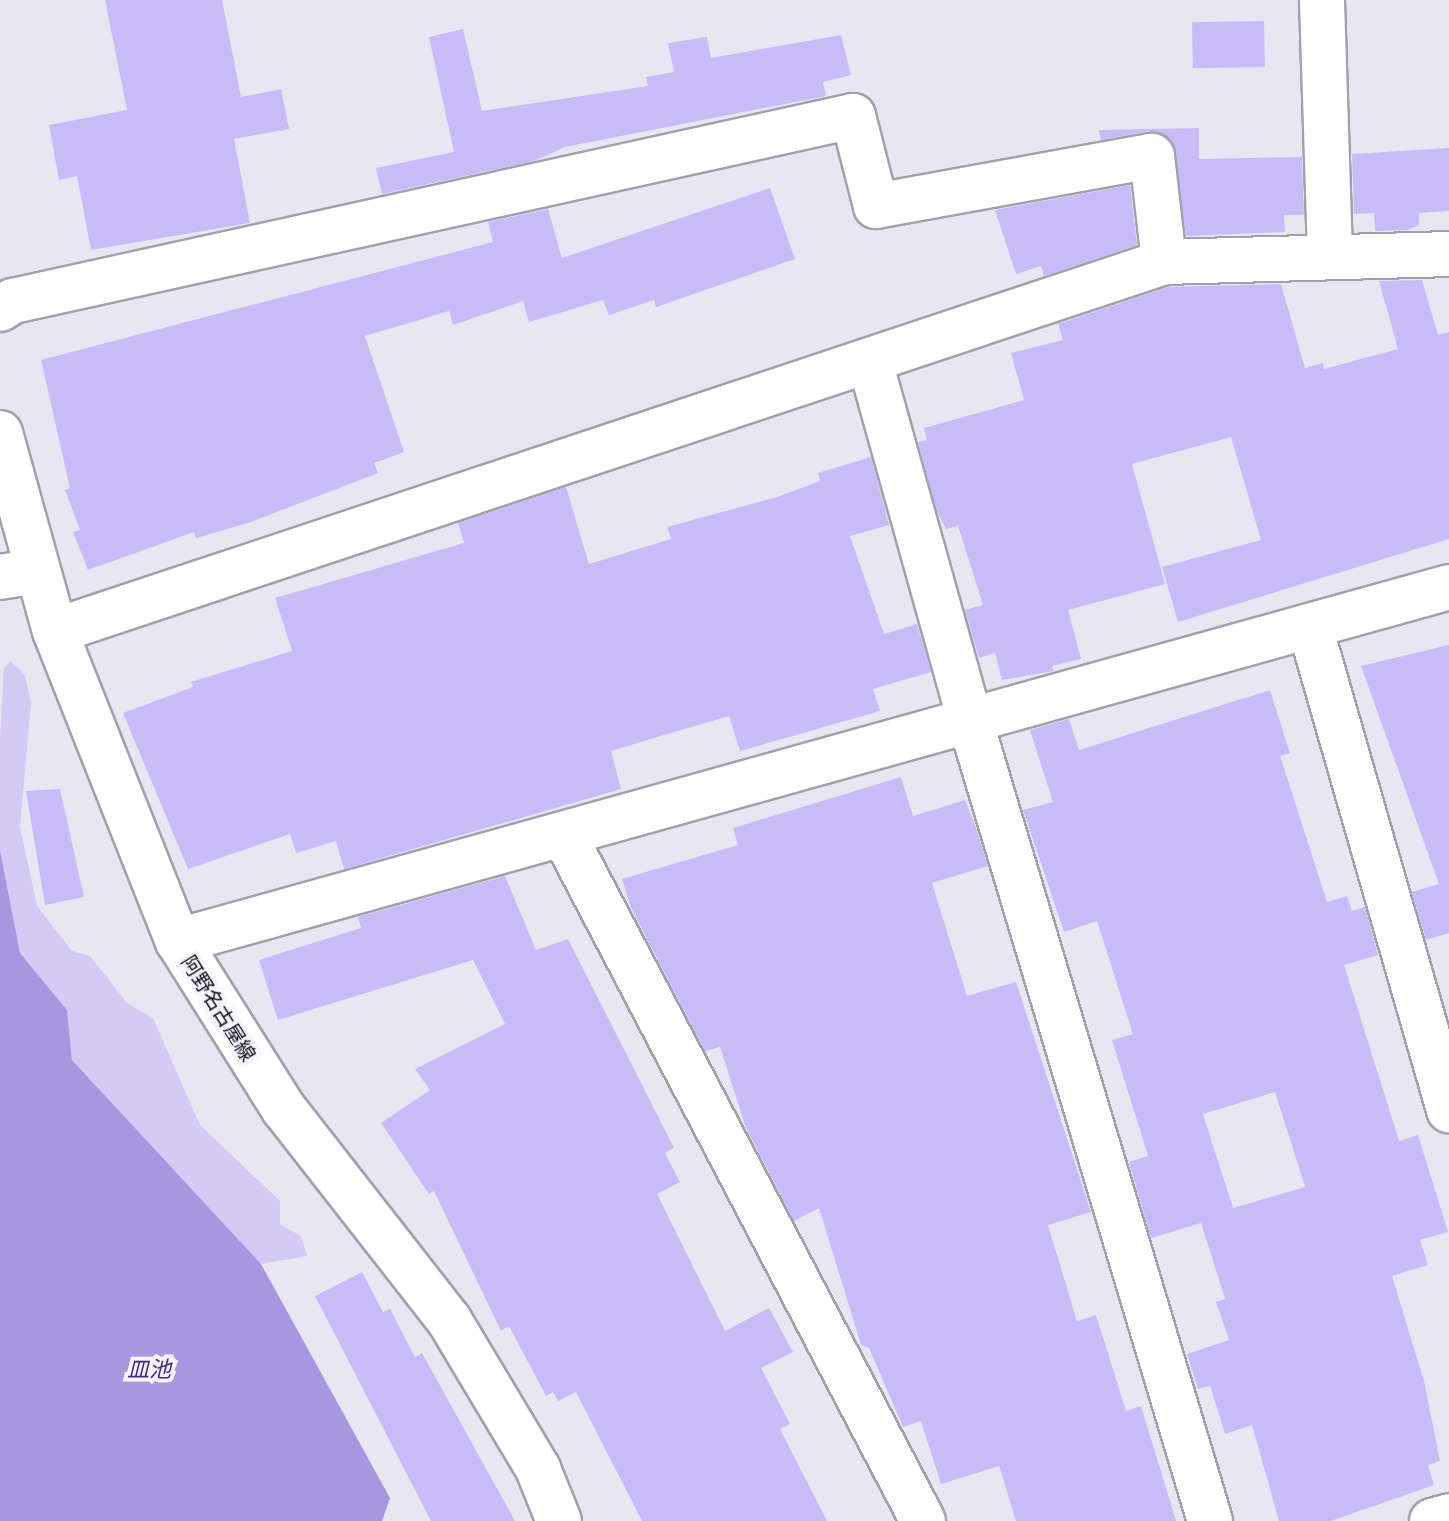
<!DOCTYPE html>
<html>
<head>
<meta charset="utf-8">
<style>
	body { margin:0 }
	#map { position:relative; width:1449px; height:1521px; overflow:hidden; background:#e9e6f4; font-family:"Asap Condensed","Noto Sans JP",sans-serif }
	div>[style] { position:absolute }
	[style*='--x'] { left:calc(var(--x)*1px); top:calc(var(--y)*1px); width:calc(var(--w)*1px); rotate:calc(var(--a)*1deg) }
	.green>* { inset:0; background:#d3caf6 }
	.water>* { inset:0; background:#a797e0 }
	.building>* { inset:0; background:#c8bcf8; transform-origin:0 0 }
	.roads { filter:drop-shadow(2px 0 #a2a0ad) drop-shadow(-2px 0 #a2a0ad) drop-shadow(0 2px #a2a0ad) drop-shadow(0 -2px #a2a0ad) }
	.minor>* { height:44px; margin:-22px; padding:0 22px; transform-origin:22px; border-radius:22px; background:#fff }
	.secondary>* { height:44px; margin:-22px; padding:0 22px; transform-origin:22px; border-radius:22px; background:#fff }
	span { translate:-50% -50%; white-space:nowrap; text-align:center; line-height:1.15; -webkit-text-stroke:8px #f6f4ff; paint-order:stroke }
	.street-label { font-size:20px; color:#100f14 }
	.water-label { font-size:22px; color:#45297e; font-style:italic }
</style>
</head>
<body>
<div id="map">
	<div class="green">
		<i style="clip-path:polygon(11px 661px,25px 675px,31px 703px,20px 827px,37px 906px,72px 951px,90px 956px,127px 1003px,153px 1018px,200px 1125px,280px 1201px,280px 1224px,301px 1236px,307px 1256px,261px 1264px,72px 1060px,67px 1010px,20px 953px,0 850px,0 737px,4px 668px)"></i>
	</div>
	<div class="water">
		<i style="clip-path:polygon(0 850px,20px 953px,67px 1010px,72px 1060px,261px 1264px,390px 1498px,382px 1521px,0 1521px)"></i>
	</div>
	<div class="building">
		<i style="clip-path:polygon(105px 0,222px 0,241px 97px,281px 89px,289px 129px,234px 139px,250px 223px,91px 250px,77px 176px,59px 180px,49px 125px,127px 110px)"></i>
		<i style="left:1264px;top:21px;width:46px;height:72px;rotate:89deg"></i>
		<i style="clip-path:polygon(463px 29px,482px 111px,648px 86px,646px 77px,674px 72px,668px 43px,707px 37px,711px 58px,841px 35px,851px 75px,823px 82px,826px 96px,565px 147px,534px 161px,382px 194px,376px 168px,454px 152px,429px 37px)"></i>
		<i style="clip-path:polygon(1199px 128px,1199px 159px,1302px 157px,1304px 215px,1284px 215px,1285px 232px,1186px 236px,1171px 140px,1148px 131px,1101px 140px,1099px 130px)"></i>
		<i style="clip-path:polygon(1449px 148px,1449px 211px,1419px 213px,1419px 225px,1408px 230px,1375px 231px,1374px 213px,1354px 214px,1352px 154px)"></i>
		<i style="clip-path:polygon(1130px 185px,1137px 245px,1044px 276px,1041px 266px,1016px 274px,995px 210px)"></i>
		<i style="clip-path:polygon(770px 188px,795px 259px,656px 307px,654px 300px,609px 315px,603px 300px,529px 322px,523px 301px,453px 325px,449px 311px,365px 336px,404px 452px,374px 463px,378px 473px,251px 522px,196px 538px,194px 532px,88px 570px,73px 532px,80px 530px,65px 490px,70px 488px,41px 360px,493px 242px,488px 222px,548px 209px,562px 258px)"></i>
		<i style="clip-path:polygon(1422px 280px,1438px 335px,1449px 332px,1449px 539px,1178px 622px,1162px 567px,1261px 540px,1231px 437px,1132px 464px,1165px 584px,1068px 610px,1081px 659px,1052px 666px,1054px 671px,1002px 680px,995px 653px,979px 658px,965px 610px,983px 605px,958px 526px,946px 529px,937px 511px,918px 442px,927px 440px,924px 428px,1024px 400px,1011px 353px,1063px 340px,1058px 324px,1168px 287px,1281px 284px,1305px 368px,1323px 363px,1324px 369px,1398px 349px,1379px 281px)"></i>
		<i style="clip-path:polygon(871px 457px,889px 525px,850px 536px,884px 634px,917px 624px,931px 672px,873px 689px,880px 711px,740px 751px,729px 716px,661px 736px,611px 751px,621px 789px,344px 869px,336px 841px,296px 853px,290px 834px,188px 869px,123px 713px,193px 687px,191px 682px,292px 651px,275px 598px,464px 543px,458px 523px,566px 487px,589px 564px,671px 539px,667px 527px,777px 497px,820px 481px,818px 473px)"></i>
		<i style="clip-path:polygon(1449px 645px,1449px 933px,1426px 940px,1412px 892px,1439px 884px,1361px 666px)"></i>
		<i style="clip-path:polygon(evenodd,1270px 690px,1290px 753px,1280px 756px,1327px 902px,1347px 896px,1352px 911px,1365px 907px,1378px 955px,1344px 965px,1399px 1141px,1418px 1135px,1448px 1232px,1420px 1240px,1428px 1265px,1392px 1276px,1424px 1381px,1440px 1461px,1428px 1465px,1434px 1485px,1331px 1521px,1279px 1521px,1252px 1425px,1225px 1434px,1210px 1386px,1198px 1389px,1187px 1354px,1229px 1340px,1216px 1302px,1225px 1299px,1201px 1223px,1151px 1238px,1129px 1162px,1148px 1156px,1112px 1040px,1133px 1034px,1097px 921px,1064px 932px,1023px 810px,1053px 802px,1030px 730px,1069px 719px,1079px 750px,1270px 690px,1275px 1092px,1305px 1187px,1233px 1208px,1203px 1114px,1275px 1092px)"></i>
		<i style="clip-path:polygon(901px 777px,913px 816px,965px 800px,975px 825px,988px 866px,932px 883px,967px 996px,1016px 982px,1091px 1212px,1048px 1225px,1077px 1321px,1096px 1315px,1126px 1411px,1141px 1406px,1176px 1521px,1016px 1521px,999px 1466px,941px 1484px,921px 1421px,903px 1427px,869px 1348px,861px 1345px,819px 1208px,794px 1221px,746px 1128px,720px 1047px,705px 1051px,631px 908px,622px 879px,738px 845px,733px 828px)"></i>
		<i style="clip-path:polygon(60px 789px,84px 897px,45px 905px,26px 791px)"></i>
		<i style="clip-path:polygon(505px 876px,536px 950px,568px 939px,674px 1148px,665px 1153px,680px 1182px,657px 1194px,725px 1331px,769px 1308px,793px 1352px,761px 1368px,790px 1424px,780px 1429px,827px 1521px,642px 1521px,576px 1392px,558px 1401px,553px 1392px,546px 1396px,509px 1326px,501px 1331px,434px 1191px,429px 1194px,381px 1123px,430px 1090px,415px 1069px,505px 1024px,473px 960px,278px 1020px,259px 960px,361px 928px,358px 917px)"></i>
		<i style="clip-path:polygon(362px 1272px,383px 1312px,390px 1309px,415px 1357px,422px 1353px,515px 1521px,431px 1521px,315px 1296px)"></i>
	</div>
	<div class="roads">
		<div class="minor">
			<i style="--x:1322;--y:1;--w:256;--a:88.2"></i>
			<i style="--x:0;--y:309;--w:15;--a:-32"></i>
			<i style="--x:13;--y:301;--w:860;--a:-12.42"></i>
			<i style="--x:853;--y:116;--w:93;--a:75.7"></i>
			<i style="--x:876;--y:206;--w:280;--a:-10.3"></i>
			<i style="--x:1152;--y:156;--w:107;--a:83.5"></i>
			<i style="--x:870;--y:362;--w:369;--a:74.4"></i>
			<i style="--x:969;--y:717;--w:839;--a:73.31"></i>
			<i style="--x:0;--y:577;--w:38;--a:-9"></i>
			<i style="--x:1310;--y:627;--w:503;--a:73.94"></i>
			<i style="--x:55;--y:631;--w:1169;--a:-18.4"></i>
			<i style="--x:1164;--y:262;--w:285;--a:-1.6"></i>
			<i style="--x:565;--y:837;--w:772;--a:62.37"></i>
			<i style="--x:178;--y:941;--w:1319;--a:-15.56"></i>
			<i style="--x:1432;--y:1521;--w:18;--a:-16"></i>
		</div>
		<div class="secondary">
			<i style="--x:0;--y:433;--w:205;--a:74.5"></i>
			<i style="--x:55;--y:631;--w:334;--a:68.4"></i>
			<i style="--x:178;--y:941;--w:199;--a:57.8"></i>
			<i style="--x:284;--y:1109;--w:268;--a:52"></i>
			<i style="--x:449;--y:1320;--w:174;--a:59.1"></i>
			<i style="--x:538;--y:1469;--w:56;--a:68"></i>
		</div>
	</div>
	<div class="street-label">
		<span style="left:219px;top:1008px;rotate:58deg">阿野名古屋線</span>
	</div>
	<div class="water-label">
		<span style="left:149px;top:1370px">皿池</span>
	</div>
</div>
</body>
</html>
